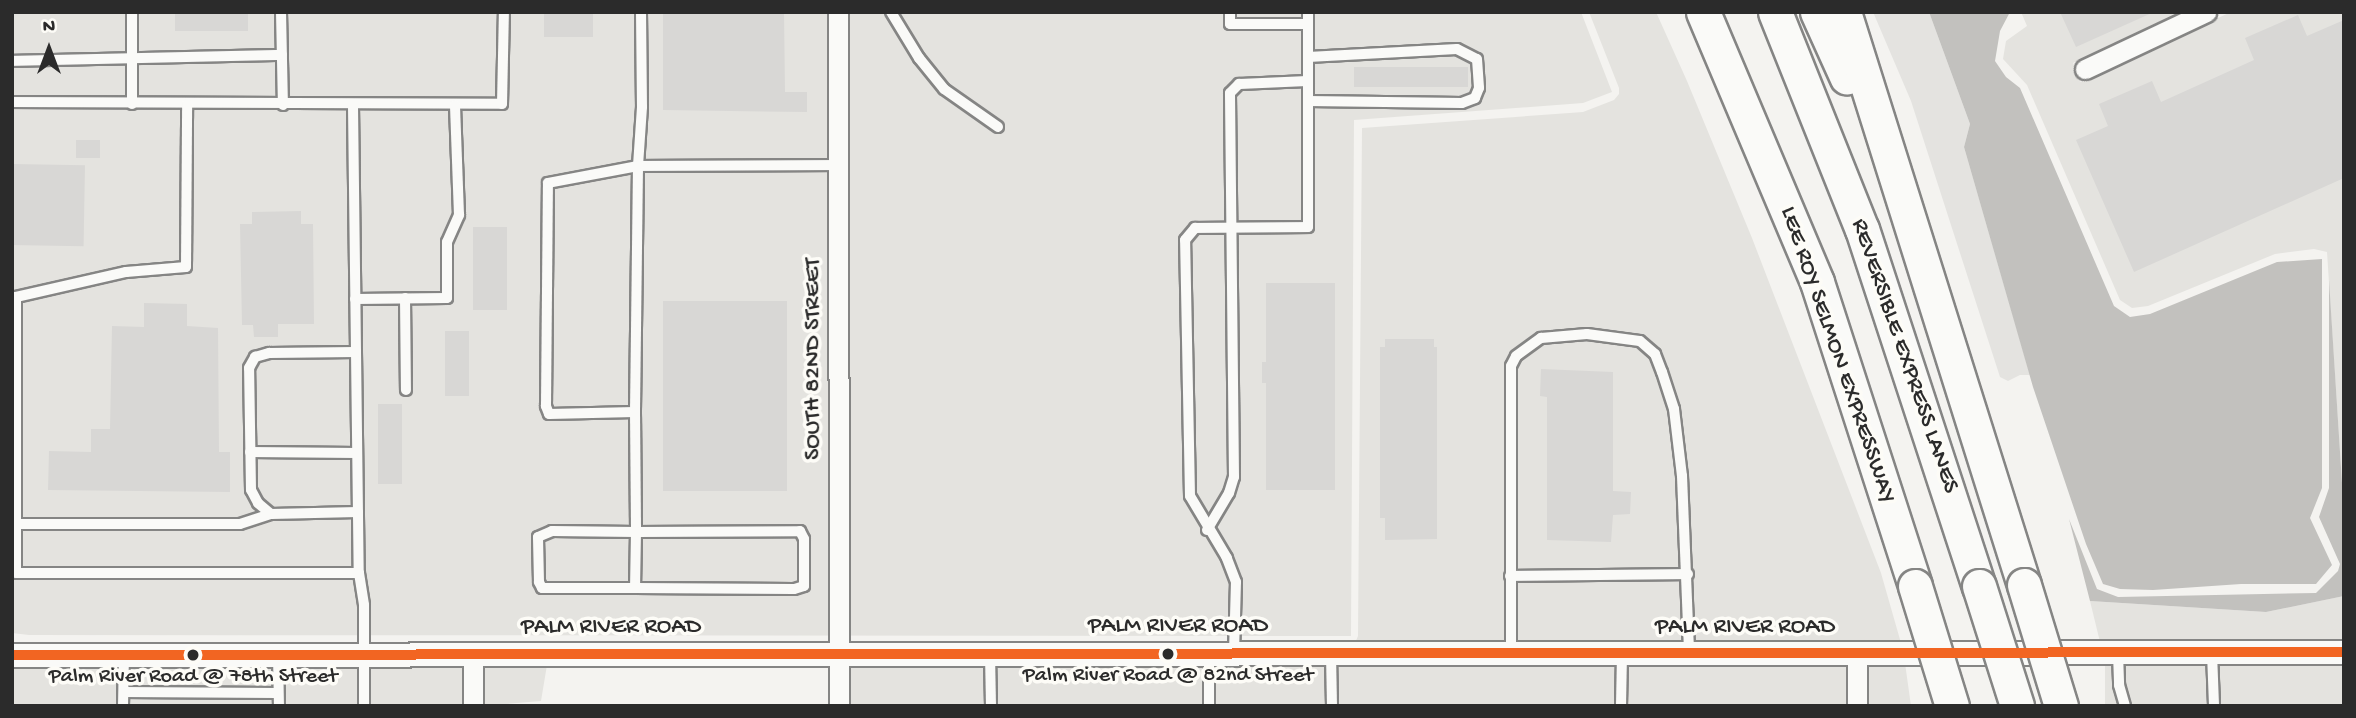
<!DOCTYPE html>
<html>
<head>
<meta charset="utf-8">
<style>
	body { margin:0 }
	#map { position:relative; width:2356px; height:718px; overflow:hidden; background:#f4f3f0; font-family:"Gochi Hand",sans-serif }
	div>[style] { position:absolute }
	[style*='--x'] { left:calc(var(--x)*1px); top:calc(var(--y)*1px); width:calc(var(--w)*1px); rotate:calc(var(--a)*1deg) }
	.built>* { inset:0; background:#e4e3df; transform-origin:0 0 }
	.green>* { inset:0; background:#e4e3e0 }
	.water>* { inset:0; background:#c2c1be }
	.building>* { inset:0; background:#d8d7d5; transform-origin:0 0 }
	.roads { filter:drop-shadow(2px 0 #858584) drop-shadow(-2px 0 #858584) drop-shadow(0 2px #858584) drop-shadow(0 -2px #858584) }
	.service>* { height:10px; margin:-5px; padding:0 5px; transform-origin:5px; border-radius:5px; background:#fafaf8 }
	.minor>* { height:19px; margin:-9.5px; padding:0 9.5px; transform-origin:9.5px; border-radius:9.5px; background:#fafaf8 }
	.tertiary>* { height:23px; margin:-11.5px; padding:0 11.5px; transform-origin:11.5px; border-radius:11.5px; background:#fafaf8 }
	.motorway>* { height:33px; margin:-16.5px; padding:0 16.5px; transform-origin:16.5px; border-radius:16.5px; background:#fafaf8 }
	.bridges { filter:drop-shadow(2px 0 #858584) drop-shadow(-2px 0 #858584) drop-shadow(0 2px #858584) drop-shadow(0 -2px #858584) }
	.motorway-bridge>* { height:33px; margin:-16.5px; padding:0 16.5px; transform-origin:16.5px; border-radius:16.5px; background:#fafaf8 }
	.bus-1>* { height:10px; margin:-5px; padding:0 5px; transform-origin:5px; border-radius:5px; background:#f26522 }
	.dots>* { width:19px; height:19px; translate:-50% -50%; box-sizing:border-box; border:4px solid #fdfcf7; border-radius:50% }
	span { translate:-50% -50%; white-space:nowrap; text-align:center; line-height:1.15; -webkit-text-stroke:7px #fdfcf7; paint-order:stroke }
	.bus-label { font-size:22px; color:#2b2b2b }
	.street-label { font-size:24px; color:#2b2b2b }
	.frame { position:absolute; inset:0; border:14px solid #2b2b2b; pointer-events:none }
	.north { position:absolute; left:14px; top:14px; width:70px; height:70px; -webkit-text-stroke:5px #fdfcf7; paint-order:stroke; rotate:0deg; font-size:19px; font-weight:700; line-height:28px; text-align:center; color:#2b2b2b }
	.north::after { content:''; display:block; margin:auto; width:24px; height:32px; background:#2b2b2b; clip-path:polygon(50% 0,100% 100%,50% 72%,0 100%) }
</style>
</head>
<body>
<div id="map">
	<div class="built">
		<i style="clip-path:polygon(12px 12px,1581px 12px,1612px 92px,1583px 103px,1354px 120px,1351px 636px,29px 635px,12px 633px)"></i>
		<i style="clip-path:polygon(1589px 12px,1656px 12px,1687px 81px,1752px 238px,1881px 573px,1901px 643px,1355px 643px,1358px 636px,1362px 128px,1583px 112px,1614px 100px,1619px 94px,1619px 88px)"></i>
		<i style="clip-path:polygon(2021px 12px,2182px 12px,2073px 63px,2080px 82px,2231px 12px,2344px 12px,2344px 514px,2327px 252px,2314px 249px,2275px 254px,2148px 306px,2132px 308px,2120px 300px,2027px 85px,2003px 59px,2006px 41px,2027px 26px)"></i>
		<i style="clip-path:polygon(2344px 596px,2344px 642px,2100px 642px,2090px 601px,2266px 612px)"></i>
		<i style="left:2344px;top:662px;width:44px;height:239px;rotate:90deg"></i>
		<i style="clip-path:polygon(1905px 663px,1911px 706px,1866px 706px,1866px 664px)"></i>
		<i style="left:849px;top:664px;width:999px;height:42px"></i>
		<i style="left:12px;top:665px;width:452px;height:41px"></i>
		<i style="clip-path:polygon(482px 665px,547px 665px,541px 701px,482px 706px)"></i>
	</div>
	<div class="green">
		<i style="clip-path:polygon(1873px 12px,1929px 12px,1970px 124px,1964px 147px,2030px 375px,2020px 375px,2008px 381px,2000px 377px,1911px 101px)"></i>
	</div>
	<div class="water">
		<i style="clip-path:polygon(1929px 12px,2010px 12px,2000px 31px,1995px 61px,2006px 77px,2020px 88px,2114px 306px,2130px 317px,2150px 314px,2277px 262px,2322px 259px,2322px 488px,2310px 518px,2332px 565px,2316px 584px,2241px 584px,2153px 590px,2120px 589px,2103px 584px,2086px 544px,2033px 387px,1964px 147px,1970px 124px)"></i>
		<i style="clip-path:polygon(2329px 280px,2344px 514px,2344px 596px,2266px 612px,2090px 601px,2069px 519px,2097px 589px,2118px 597px,2316px 593px,2338px 571px,2340px 564px,2319px 517px,2329px 488px)"></i>
	</div>
	<div class="building">
		<i style="left:175px;top:12px;width:73px;height:19px"></i>
		<i style="left:544px;top:12px;width:49px;height:25px"></i>
		<i style="clip-path:polygon(663px 12px,784px 12px,785px 92px,807px 92px,807px 112px,663px 110px)"></i>
		<i style="clip-path:polygon(2060px 12px,2154px 12px,2076px 47px)"></i>
		<i style="clip-path:polygon(2298px 15px,2307px 36px,2344px 20px,2344px 178px,2134px 272px,2076px 140px,2108px 126px,2099px 104px,2152px 81px,2161px 102px,2254px 60px,2245px 38px)"></i>
		<i style="left:1354px;top:67px;width:114px;height:20px"></i>
		<i style="left:76px;top:140px;width:24px;height:18px"></i>
		<i style="left:12px;top:164px;width:73px;height:81px;rotate:1deg"></i>
		<i style="clip-path:polygon(301px 211px,301px 224px,313px 224px,314px 324px,278px 324px,278px 337px,254px 337px,253px 325px,242px 325px,240px 224px,252px 224px,252px 212px)"></i>
		<i style="left:473px;top:227px;width:34px;height:83px"></i>
		<i style="clip-path:polygon(1266px 283px,1335px 283px,1335px 490px,1266px 490px,1266px 383px,1262px 383px,1262px 362px,1266px 362px)"></i>
		<i style="left:787px;top:301px;width:190px;height:124px;rotate:90deg"></i>
		<i style="clip-path:polygon(144px 303px,187px 304px,187px 326px,218px 328px,219px 452px,230px 452px,230px 492px,48px 490px,49px 451px,91px 452px,91px 429px,110px 429px,112px 326px,144px 327px)"></i>
		<i style="left:445px;top:331px;width:24px;height:65px"></i>
		<i style="clip-path:polygon(1385px 339px,1434px 339px,1434px 347px,1437px 347px,1437px 539px,1385px 540px,1385px 518px,1380px 518px,1380px 347px,1385px 347px)"></i>
		<i style="clip-path:polygon(1541px 369px,1613px 372px,1613px 491px,1631px 492px,1630px 514px,1613px 515px,1611px 542px,1547px 540px,1547px 397px,1540px 396px)"></i>
		<i style="left:378px;top:404px;width:24px;height:80px"></i>
	</div>
	<div class="roads">
		<div class="service">
			<i style="--x:132;--y:12;--w:92;--a:90"></i>
			<i style="--x:281;--y:12;--w:93;--a:88.8"></i>
			<i style="--x:641;--y:12;--w:95;--a:89.4"></i>
			<i style="--x:642;--y:107;--w:59;--a:93.9"></i>
			<i style="--x:638;--y:166;--w:200;--a:-0.3"></i>
			<i style="--x:891;--y:12;--w:54;--a:58.7"></i>
			<i style="--x:919;--y:58;--w:40;--a:51"></i>
			<i style="--x:944;--y:89;--w:66;--a:35.1"></i>
			<i style="--x:1230;--y:12;--w:12;--a:90"></i>
			<i style="--x:1230;--y:24;--w:78;--a:0"></i>
			<i style="--x:1308;--y:57;--w:149;--a:-3.1"></i>
			<i style="--x:1457;--y:49;--w:22;--a:27"></i>
			<i style="--x:1477;--y:59;--w:29;--a:86"></i>
			<i style="--x:1479;--y:88;--w:11;--a:112"></i>
			<i style="--x:1475;--y:98;--w:14;--a:159"></i>
			<i style="--x:1462;--y:103;--w:154;--a:-179.3"></i>
			<i style="--x:12;--y:61;--w:270;--a:-1.3"></i>
			<i style="--x:12;--y:102;--w:490;--a:0.2"></i>
			<i style="--x:502;--y:104;--w:92;--a:-88.8"></i>
			<i style="--x:353;--y:106;--w:467;--a:89.3"></i>
			<i style="--x:359;--y:573;--w:32;--a:81"></i>
			<i style="--x:364;--y:605;--w:101;--a:90"></i>
			<i style="--x:638;--y:166;--w:246;--a:90.7"></i>
			<i style="--x:635;--y:412;--w:86;--a:178.7"></i>
			<i style="--x:549;--y:414;--w:9;--a:-111"></i>
			<i style="--x:546;--y:406;--w:223;--a:-89.5"></i>
			<i style="--x:548;--y:183;--w:92;--a:-10.7"></i>
			<i style="--x:12;--y:297;--w:4;--a:0"></i>
			<i style="--x:16;--y:297;--w:276;--a:90"></i>
			<i style="--x:16;--y:573;--w:343;--a:0"></i>
			<i style="--x:16;--y:297;--w:113;--a:-12.8"></i>
			<i style="--x:126;--y:272;--w:60;--a:-4.8"></i>
			<i style="--x:186;--y:267;--w:163;--a:-89.6"></i>
			<i style="--x:405;--y:298;--w:92;--a:89.4"></i>
			<i style="--x:355;--y:299;--w:92;--a:-0.6"></i>
			<i style="--x:447;--y:298;--w:56;--a:-90"></i>
			<i style="--x:447;--y:242;--w:30;--a:-66"></i>
			<i style="--x:459;--y:215;--w:110;--a:-92.1"></i>
			<i style="--x:635;--y:412;--w:120;--a:89.5"></i>
			<i style="--x:636;--y:532;--w:164;--a:-0.3"></i>
			<i style="--x:800;--y:531;--w:9;--a:63"></i>
			<i style="--x:804;--y:539;--w:47;--a:90"></i>
			<i style="--x:804;--y:586;--w:10;--a:163"></i>
			<i style="--x:794;--y:589;--w:159;--a:-179.6"></i>
			<i style="--x:635;--y:588;--w:93;--a:180"></i>
			<i style="--x:542;--y:588;--w:7;--a:-117"></i>
			<i style="--x:539;--y:582;--w:45;--a:-91.3"></i>
			<i style="--x:538;--y:537;--w:15;--a:-23"></i>
			<i style="--x:552;--y:531;--w:84;--a:0.7"></i>
			<i style="--x:636;--y:532;--w:56;--a:91"></i>
			<i style="--x:250;--y:452;--w:107;--a:0.5"></i>
			<i style="--x:271;--y:514;--w:17;--a:-140"></i>
			<i style="--x:258;--y:503;--w:15;--a:-118"></i>
			<i style="--x:251;--y:490;--w:122;--a:-90.9"></i>
			<i style="--x:249;--y:368;--w:13;--a:-61"></i>
			<i style="--x:255;--y:357;--w:15;--a:-16"></i>
			<i style="--x:269;--y:353;--w:87;--a:-0.7"></i>
			<i style="--x:16;--y:524;--w:224;--a:0"></i>
			<i style="--x:240;--y:524;--w:33;--a:-18"></i>
			<i style="--x:271;--y:514;--w:87;--a:-1.3"></i>
			<i style="--x:1207;--y:530;--w:43;--a:-59.3"></i>
			<i style="--x:1229;--y:493;--w:17;--a:-73"></i>
			<i style="--x:1234;--y:477;--w:384;--a:-90.6"></i>
			<i style="--x:1230;--y:93;--w:13;--a:-45"></i>
			<i style="--x:1239;--y:84;--w:69;--a:-2.5"></i>
			<i style="--x:1510;--y:576;--w:178;--a:-0.6"></i>
			<i style="--x:1234;--y:653;--w:71;--a:-88.4"></i>
			<i style="--x:1236;--y:582;--w:26;--a:-111"></i>
			<i style="--x:1227;--y:558;--w:72;--a:-120.8"></i>
			<i style="--x:1190;--y:496;--w:256;--a:-91.1"></i>
			<i style="--x:1185;--y:240;--w:16;--a:-50"></i>
			<i style="--x:1195;--y:228;--w:113;--a:-0.5"></i>
			<i style="--x:1308;--y:227;--w:215;--a:-90"></i>
			<i style="--x:1511;--y:653;--w:287;--a:-90"></i>
			<i style="--x:1511;--y:366;--w:11;--a:-63"></i>
			<i style="--x:1516;--y:356;--w:31;--a:-36"></i>
			<i style="--x:1541;--y:338;--w:46;--a:-5"></i>
			<i style="--x:1587;--y:334;--w:53;--a:7.5"></i>
			<i style="--x:1640;--y:341;--w:20;--a:41"></i>
			<i style="--x:1655;--y:354;--w:19;--a:69"></i>
			<i style="--x:1662;--y:372;--w:39;--a:72"></i>
			<i style="--x:1674;--y:409;--w:67;--a:83.2"></i>
			<i style="--x:1682;--y:476;--w:177;--a:87.7"></i>
			<i style="--x:2118;--y:653;--w:32;--a:88"></i>
			<i style="--x:2119;--y:685;--w:22;--a:74"></i>
			<i style="--x:2212;--y:653;--w:53;--a:87.8"></i>
			<i style="--x:990;--y:654;--w:52;--a:88.9"></i>
			<i style="--x:1209;--y:654;--w:52;--a:90"></i>
			<i style="--x:1331;--y:654;--w:52;--a:88.9"></i>
			<i style="--x:278;--y:655;--w:51;--a:88.9"></i>
			<i style="--x:124;--y:692;--w:153;--a:0.4"></i>
			<i style="--x:123;--y:706;--w:51;--a:-88.9"></i>
			<i style="--x:1621;--y:706;--w:52;--a:-88.9"></i>
		</div>
		<div class="minor">
			<i style="--x:838;--y:12;--w:694;--a:89.92"></i>
			<i style="--x:2085;--y:69;--w:134;--a:-25.2"></i>
			<i style="--x:473;--y:655;--w:51;--a:90"></i>
			<i style="--x:1857;--y:706;--w:53;--a:-90"></i>
		</div>
		<div class="tertiary">
			<i style="--x:12;--y:655;--w:2332;--a:-0.07"></i>
		</div>
		<div class="motorway">
			<i style="--x:1703;--y:12;--w:293;--a:67.1"></i>
			<i style="--x:1817;--y:282;--w:319;--a:72.1"></i>
			<i style="--x:1775;--y:12;--w:234;--a:68.2"></i>
			<i style="--x:1862;--y:229;--w:376;--a:71.9"></i>
			<i style="--x:1817;--y:12;--w:72;--a:65.6"></i>
			<i style="--x:1844;--y:12;--w:601;--a:72.56"></i>
		</div>
	</div>
	<div class="bridges">
		<div class="motorway-bridge">
			<i style="--x:2024;--y:585;--w:127;--a:73"></i>
			<i style="--x:1915;--y:586;--w:126;--a:72.9"></i>
			<i style="--x:1979;--y:586;--w:126;--a:72.4"></i>
		</div>
	</div>
	<div class="bus-1">
		<i style="--x:12;--y:655;--w:2332;--a:-0.07"></i>
	</div>
	<div class="dots">
		<i style="left:1168px;top:654px;background:#2b2b2b"></i>
		<i style="left:193px;top:655px;background:#2b2b2b"></i>
	</div>
	<div class="bus-label">
		<span style="left:1168px;top:677px">Palm River Road @ 82nd Street</span>
		<span style="left:193px;top:678px">Palm River Road @ 78th Street</span>
	</div>
	<div class="street-label">
		<span style="left:1837px;top:355px;rotate:71deg">LEE ROY SELMON EXPRESSWAY</span>
		<span style="left:1904px;top:356px;rotate:71deg">REVERSIBLE EXPRESS LANES</span>
		<span style="left:814px;top:359px;rotate:-90deg">SOUTH 82ND STREET</span>
		<span style="left:1178px;top:627px">PALM RIVER ROAD</span>
		<span style="left:611px;top:628px">PALM RIVER ROAD</span>
		<span style="left:1745px;top:628px">PALM RIVER ROAD</span>
	</div>
	<div class="frame"></div>
	<div class="north">N</div>
</div>
</body>
</html>
